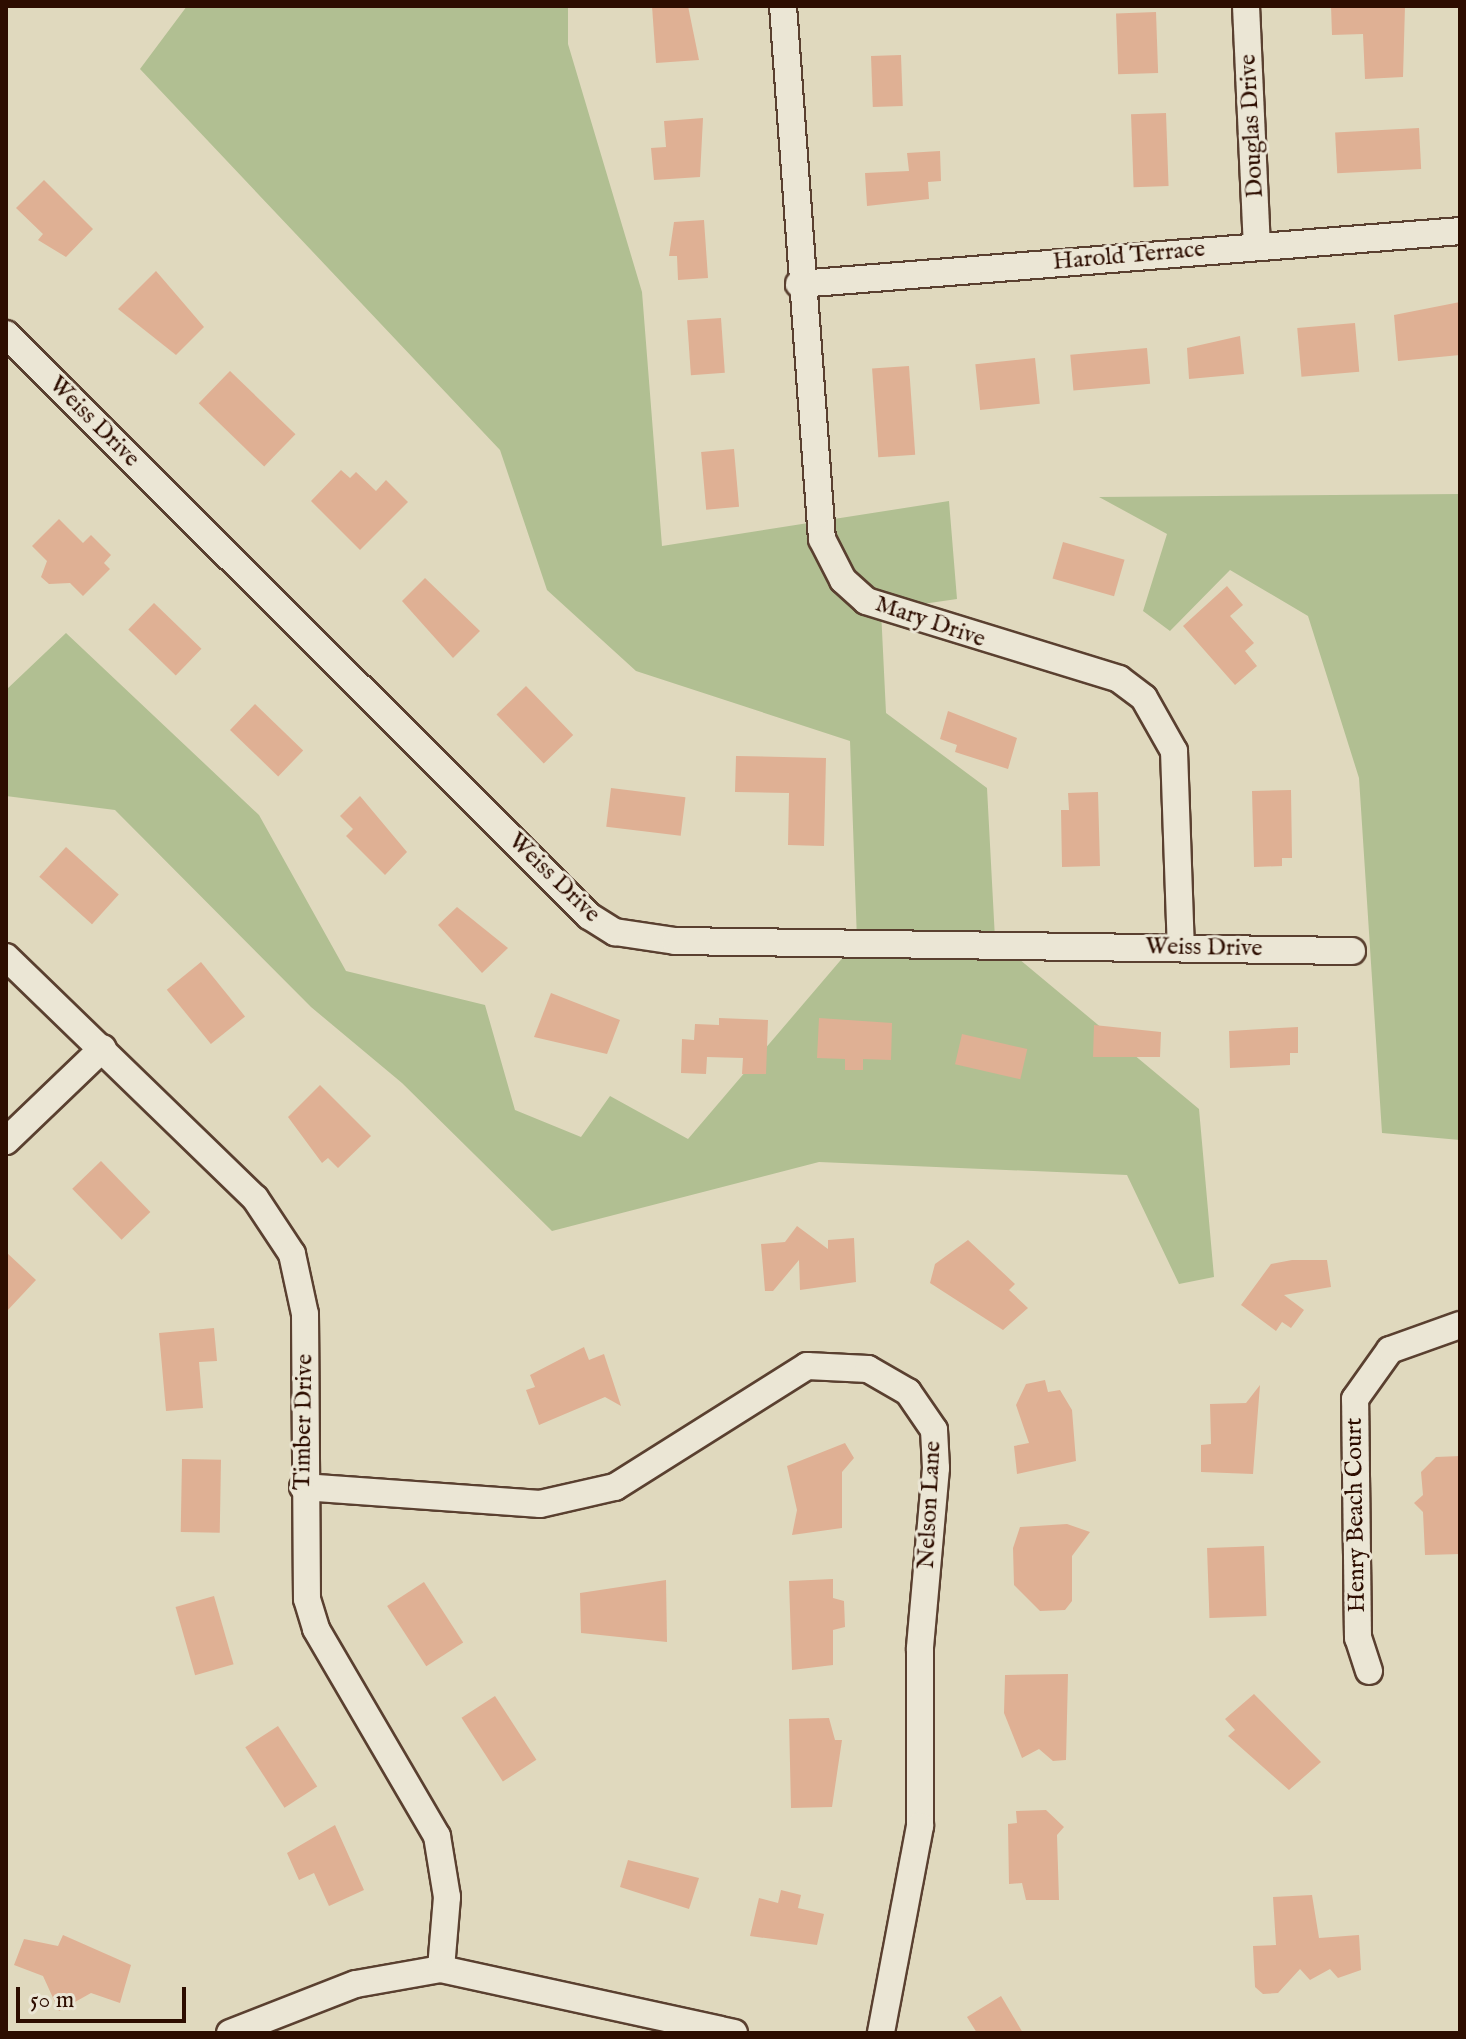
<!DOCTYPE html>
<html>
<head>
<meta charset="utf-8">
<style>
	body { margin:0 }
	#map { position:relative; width:1466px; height:2039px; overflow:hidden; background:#e0d9be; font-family:"IM FELL English",serif }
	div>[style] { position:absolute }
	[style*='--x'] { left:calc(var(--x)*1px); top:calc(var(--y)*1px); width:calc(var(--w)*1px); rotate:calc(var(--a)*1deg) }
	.green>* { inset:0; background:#b1bf92 }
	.building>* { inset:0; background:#dfb094; transform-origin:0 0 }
	.roads { filter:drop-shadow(2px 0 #5a4030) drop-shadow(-2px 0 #5a4030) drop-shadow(0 2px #5a4030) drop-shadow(0 -2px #5a4030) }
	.street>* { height:26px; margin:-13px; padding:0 13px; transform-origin:13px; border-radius:13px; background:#ebe6d5 }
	span { translate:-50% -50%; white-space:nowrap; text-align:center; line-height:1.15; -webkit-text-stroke:6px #ebe6d5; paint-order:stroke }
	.street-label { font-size:24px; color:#2d0d00 }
	.frame { position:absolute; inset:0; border:8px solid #2d0d00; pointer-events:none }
	.scale { position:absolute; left:16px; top:1987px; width:170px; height:36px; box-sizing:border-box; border:4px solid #2d0d00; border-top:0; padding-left:10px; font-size:24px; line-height:28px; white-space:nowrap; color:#2d0d00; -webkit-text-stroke:6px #ebe6d5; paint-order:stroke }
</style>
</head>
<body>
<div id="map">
	<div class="green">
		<i style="clip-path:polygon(187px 6px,568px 6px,568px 44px,642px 292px,662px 546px,949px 501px,957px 599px,881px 610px,886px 713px,987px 788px,995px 939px,1199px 1109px,1214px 1277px,1179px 1284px,1127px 1175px,819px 1162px,552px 1231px,402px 1083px,311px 1007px,115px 810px,6px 796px,6px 690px,66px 633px,259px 815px,346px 971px,485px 1005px,515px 1110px,581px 1137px,610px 1096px,688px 1139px,857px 941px,850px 741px,636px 671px,547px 590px,500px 450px,140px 69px)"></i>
		<i style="clip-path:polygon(1460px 494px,1460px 1140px,1382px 1133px,1359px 778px,1308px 616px,1230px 570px,1170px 631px,1143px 611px,1167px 534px,1099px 497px)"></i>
	</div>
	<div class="building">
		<i style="clip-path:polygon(652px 6px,688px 6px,699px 60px,656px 63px)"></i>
		<i style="clip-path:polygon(1331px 6px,1405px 6px,1403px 77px,1365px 79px,1363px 34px,1332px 35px)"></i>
		<i style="left:1156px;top:12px;width:61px;height:40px;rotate:88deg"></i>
		<i style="left:901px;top:55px;width:51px;height:30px;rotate:88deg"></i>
		<i style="left:1166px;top:113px;width:73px;height:35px;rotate:88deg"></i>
		<i style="clip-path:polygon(703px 118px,700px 177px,654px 180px,651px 148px,666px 147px,664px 121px)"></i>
		<i style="left:1419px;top:128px;width:41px;height:84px;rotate:87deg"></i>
		<i style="clip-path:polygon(940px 151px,941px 181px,928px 182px,929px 199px,867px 206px,865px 173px,909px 171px,907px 153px)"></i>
		<i style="clip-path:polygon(44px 180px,93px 229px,66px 257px,38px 240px,43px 234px,16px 208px)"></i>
		<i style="clip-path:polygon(704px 220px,708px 278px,678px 280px,677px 256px,669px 256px,674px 222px)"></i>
		<i style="clip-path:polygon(156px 271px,204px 327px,176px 355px,118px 309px)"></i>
		<i style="clip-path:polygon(1460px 302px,1460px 355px,1398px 361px,1394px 315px)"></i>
		<i style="left:721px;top:318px;width:55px;height:34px;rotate:86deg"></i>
		<i style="left:1355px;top:323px;width:49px;height:58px;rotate:85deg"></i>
		<i style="clip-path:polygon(1240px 336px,1244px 374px,1189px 379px,1187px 348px)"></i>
		<i style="left:1147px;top:348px;width:36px;height:77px;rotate:85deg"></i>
		<i style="left:1035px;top:358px;width:46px;height:60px;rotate:84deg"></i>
		<i style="left:909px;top:366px;width:89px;height:37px;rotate:86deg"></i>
		<i style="left:230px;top:371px;width:91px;height:45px;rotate:44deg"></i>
		<i style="left:734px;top:449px;width:58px;height:33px;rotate:85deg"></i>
		<i style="clip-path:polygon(341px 470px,350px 478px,356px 472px,376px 491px,386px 480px,408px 502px,360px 550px,311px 501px)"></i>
		<i style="clip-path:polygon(59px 519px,83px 543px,91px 535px,111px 555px,104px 563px,110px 569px,83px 596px,70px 583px,49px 584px,41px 577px,47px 561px,32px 546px)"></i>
		<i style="left:1063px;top:542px;width:64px;height:38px;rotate:16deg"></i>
		<i style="clip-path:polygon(425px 578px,480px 631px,453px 658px,402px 601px)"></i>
		<i style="clip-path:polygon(1227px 586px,1243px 605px,1230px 616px,1254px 643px,1245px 651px,1257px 666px,1235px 685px,1183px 626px)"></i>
		<i style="left:154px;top:603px;width:66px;height:37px;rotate:44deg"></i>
		<i style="left:526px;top:686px;width:68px;height:41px;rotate:46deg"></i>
		<i style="left:255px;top:704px;width:67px;height:36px;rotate:44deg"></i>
		<i style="clip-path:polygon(948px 711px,1017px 738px,1008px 769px,955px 752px,957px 745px,940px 739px)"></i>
		<i style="clip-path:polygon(736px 756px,826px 758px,824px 846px,788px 845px,789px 793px,735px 792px)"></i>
		<i style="left:611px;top:788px;width:75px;height:39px;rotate:7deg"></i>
		<i style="clip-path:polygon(1291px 790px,1292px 858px,1282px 858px,1282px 866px,1254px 867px,1252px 791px)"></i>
		<i style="clip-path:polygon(1098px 792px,1100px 866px,1062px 867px,1061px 810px,1069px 810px,1068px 793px)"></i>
		<i style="clip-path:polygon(360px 796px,407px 852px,385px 875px,346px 836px,353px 829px,340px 816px)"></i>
		<i style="left:66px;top:847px;width:71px;height:40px;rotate:42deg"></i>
		<i style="clip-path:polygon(457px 907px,508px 948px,482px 973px,438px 925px)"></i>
		<i style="left:201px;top:962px;width:70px;height:44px;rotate:51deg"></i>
		<i style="clip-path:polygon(551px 993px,620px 1020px,607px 1054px,534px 1037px)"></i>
		<i style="clip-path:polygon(719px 1018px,768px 1020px,766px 1074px,742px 1074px,743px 1058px,707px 1057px,706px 1074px,681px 1073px,682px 1039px,694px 1040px,695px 1024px,719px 1025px)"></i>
		<i style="clip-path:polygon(819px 1018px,892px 1023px,891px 1060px,863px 1059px,863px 1070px,845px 1070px,845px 1059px,817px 1058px)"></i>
		<i style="clip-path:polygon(1094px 1025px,1161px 1032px,1160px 1057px,1093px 1057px)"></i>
		<i style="clip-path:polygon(1298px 1027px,1298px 1053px,1290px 1053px,1290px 1065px,1230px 1068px,1229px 1031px)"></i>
		<i style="left:962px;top:1034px;width:67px;height:31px;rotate:13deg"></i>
		<i style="clip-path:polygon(320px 1085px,371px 1136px,338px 1168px,328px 1158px,322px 1163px,288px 1117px)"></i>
		<i style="left:101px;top:1161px;width:71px;height:40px;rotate:46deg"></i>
		<i style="clip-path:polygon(797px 1226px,828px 1249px,828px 1240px,854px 1238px,856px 1282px,800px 1290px,799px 1260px,773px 1291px,765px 1291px,761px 1244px,785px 1242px)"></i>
		<i style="clip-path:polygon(968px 1240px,1015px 1284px,1009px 1290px,1028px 1308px,1003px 1330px,930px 1283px,935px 1264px)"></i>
		<i style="clip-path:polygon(6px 1252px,36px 1280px,6px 1312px)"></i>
		<i style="clip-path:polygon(1292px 1260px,1327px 1260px,1331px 1287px,1284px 1295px,1304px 1310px,1291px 1328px,1282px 1322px,1276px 1331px,1241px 1305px,1271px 1264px)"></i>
		<i style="clip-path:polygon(214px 1328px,217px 1361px,199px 1362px,203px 1408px,166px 1411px,159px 1333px)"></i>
		<i style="clip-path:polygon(584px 1347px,589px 1360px,604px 1354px,621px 1406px,605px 1397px,539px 1425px,526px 1390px,535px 1387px,530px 1375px)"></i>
		<i style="clip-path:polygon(1045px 1380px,1048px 1392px,1060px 1390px,1072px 1410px,1076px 1461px,1017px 1474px,1014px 1446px,1029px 1443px,1016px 1405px,1026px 1384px)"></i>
		<i style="clip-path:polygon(1260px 1385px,1253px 1474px,1201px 1472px,1201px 1445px,1211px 1444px,1210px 1404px,1246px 1403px)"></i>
		<i style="clip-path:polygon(845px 1443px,854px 1458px,842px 1472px,842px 1528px,792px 1535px,797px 1510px,787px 1466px)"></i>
		<i style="clip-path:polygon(1460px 1456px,1460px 1554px,1425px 1555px,1423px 1512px,1414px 1503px,1423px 1495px,1421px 1472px,1436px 1457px)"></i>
		<i style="left:182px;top:1459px;width:39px;height:73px;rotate:1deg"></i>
		<i style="clip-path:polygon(1067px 1524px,1090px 1532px,1072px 1556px,1072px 1601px,1065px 1610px,1040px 1611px,1014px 1585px,1013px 1548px,1020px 1527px)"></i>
		<i style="left:1264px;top:1546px;width:70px;height:57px;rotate:88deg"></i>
		<i style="clip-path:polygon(833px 1579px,833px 1598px,844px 1601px,845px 1627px,833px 1630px,833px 1665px,792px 1670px,789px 1581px)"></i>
		<i style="clip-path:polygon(666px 1580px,667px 1642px,581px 1633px,580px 1593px)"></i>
		<i style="left:424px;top:1582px;width:72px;height:44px;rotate:57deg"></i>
		<i style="left:214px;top:1596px;width:71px;height:40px;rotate:74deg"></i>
		<i style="clip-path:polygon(1068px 1674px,1066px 1760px,1053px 1761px,1039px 1749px,1022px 1758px,1004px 1713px,1005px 1675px)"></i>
		<i style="clip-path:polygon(1254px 1694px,1321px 1762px,1289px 1790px,1228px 1736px,1235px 1730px,1225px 1719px)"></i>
		<i style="left:495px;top:1696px;width:76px;height:40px;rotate:57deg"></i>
		<i style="clip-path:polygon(829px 1718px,835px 1740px,842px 1740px,832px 1807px,791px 1808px,789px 1719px)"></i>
		<i style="left:278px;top:1726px;width:72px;height:39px;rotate:57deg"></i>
		<i style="clip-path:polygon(1046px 1810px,1064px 1827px,1057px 1835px,1059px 1900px,1026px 1900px,1022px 1883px,1009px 1884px,1008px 1824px,1017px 1823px,1016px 1811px)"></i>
		<i style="clip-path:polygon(335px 1825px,364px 1890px,329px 1906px,314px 1873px,299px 1880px,287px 1853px)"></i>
		<i style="clip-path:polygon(628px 1860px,699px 1878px,689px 1909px,620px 1887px)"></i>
		<i style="clip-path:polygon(781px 1890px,801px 1895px,798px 1908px,824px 1914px,817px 1945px,750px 1936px,759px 1898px,778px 1903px)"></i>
		<i style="clip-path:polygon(1312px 1895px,1319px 1938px,1359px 1935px,1361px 1970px,1338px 1978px,1330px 1969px,1310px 1980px,1300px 1969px,1278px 1993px,1263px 1994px,1255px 1987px,1253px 1946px,1276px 1945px,1273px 1897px)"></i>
		<i style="clip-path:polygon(63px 1935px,131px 1965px,120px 2003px,91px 1993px,59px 2011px,43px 1976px,14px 1965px,24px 1939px,58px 1946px)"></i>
		<i style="clip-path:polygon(1001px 1996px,1023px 2033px,977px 2033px,967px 2017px)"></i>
	</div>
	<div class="roads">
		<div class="street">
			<i style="--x:783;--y:6;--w:534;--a:85.82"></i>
			<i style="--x:822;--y:539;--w:46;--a:62.9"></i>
			<i style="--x:843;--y:580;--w:31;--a:42"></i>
			<i style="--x:866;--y:601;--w:265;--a:17.1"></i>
			<i style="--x:1119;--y:679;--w:31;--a:37"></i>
			<i style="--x:1144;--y:698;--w:61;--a:60.5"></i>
			<i style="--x:1174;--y:751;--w:196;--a:88"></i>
			<i style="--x:1246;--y:6;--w:240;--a:87.4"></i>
			<i style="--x:799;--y:284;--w:663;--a:-4.58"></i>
			<i style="--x:6;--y:334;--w:824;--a:44.95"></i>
			<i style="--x:589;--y:916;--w:31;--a:32"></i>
			<i style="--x:615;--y:932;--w:61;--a:8.5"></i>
			<i style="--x:675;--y:941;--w:677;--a:0.85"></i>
			<i style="--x:6;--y:957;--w:347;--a:44.1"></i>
			<i style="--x:255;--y:1198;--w:67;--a:56.5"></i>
			<i style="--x:292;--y:1254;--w:61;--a:77.8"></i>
			<i style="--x:305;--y:1314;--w:285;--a:89.6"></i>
			<i style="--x:307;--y:1599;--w:31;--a:73"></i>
			<i style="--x:316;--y:1629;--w:240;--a:59.7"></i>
			<i style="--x:437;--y:1836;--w:62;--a:80.7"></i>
			<i style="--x:447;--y:1897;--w:72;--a:94.8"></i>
			<i style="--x:6;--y:1141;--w:134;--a:-43.8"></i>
			<i style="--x:303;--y:1487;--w:238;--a:4.1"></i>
			<i style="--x:540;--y:1504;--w:77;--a:-12.8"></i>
			<i style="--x:615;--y:1487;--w:227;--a:-32.2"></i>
			<i style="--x:807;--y:1366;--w:61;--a:2.8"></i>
			<i style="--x:868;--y:1369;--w:46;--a:29.9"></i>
			<i style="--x:908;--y:1392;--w:46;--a:55.6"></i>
			<i style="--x:934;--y:1430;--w:38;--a:87"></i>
			<i style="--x:936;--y:1468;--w:182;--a:95.1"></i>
			<i style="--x:920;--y:1649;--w:177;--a:90"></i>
			<i style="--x:920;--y:1826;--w:211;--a:100.7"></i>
			<i style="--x:1369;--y:1671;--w:35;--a:-108"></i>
			<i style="--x:1358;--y:1638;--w:239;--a:-90.7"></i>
			<i style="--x:1355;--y:1399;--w:60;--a:-54.5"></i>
			<i style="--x:1390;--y:1350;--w:74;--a:-19.7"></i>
			<i style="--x:230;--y:2033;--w:135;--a:-21.3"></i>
			<i style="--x:356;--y:1984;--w:86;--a:-10"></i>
			<i style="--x:441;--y:1969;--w:300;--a:12.3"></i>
		</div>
	</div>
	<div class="street-label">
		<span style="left:1252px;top:126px;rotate:-93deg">Douglas Drive</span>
		<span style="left:1129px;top:256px;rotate:-5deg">Harold Terrace</span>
		<span style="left:94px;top:422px;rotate:45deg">Weiss Drive</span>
		<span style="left:930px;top:622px;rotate:19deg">Mary Drive</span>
		<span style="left:554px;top:878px;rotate:44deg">Weiss Drive</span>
		<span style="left:1204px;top:948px;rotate:1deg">Weiss Drive</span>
		<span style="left:304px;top:1422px;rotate:-89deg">Timber Drive</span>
		<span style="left:930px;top:1505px;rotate:-87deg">Nelson Lane</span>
		<span style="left:1356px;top:1515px;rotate:-91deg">Henry Beach Court</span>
	</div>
	<div class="frame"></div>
	<div class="scale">50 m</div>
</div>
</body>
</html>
